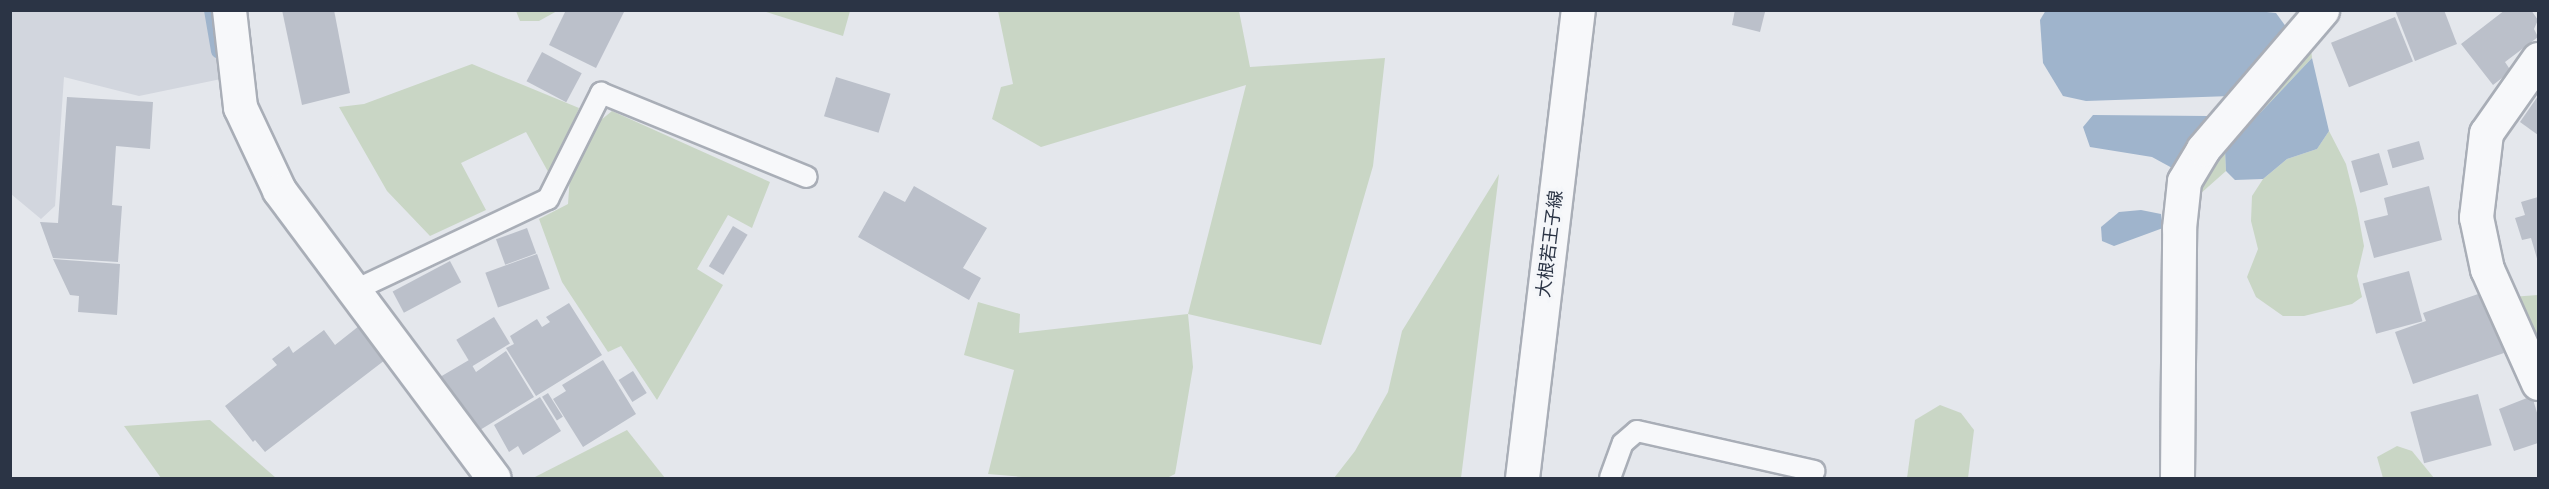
<!DOCTYPE html>
<html>
<head>
<meta charset="utf-8">
<style>
	body { margin:0 }
	#map { position:relative; width:2549px; height:489px; overflow:hidden; background:#e4e7ec; font-family:Montserrat,"Noto Sans JP",sans-serif }
	div>[style] { position:absolute }
	[style*='--x'] { left:calc(var(--x)*1px); top:calc(var(--y)*1px); width:calc(var(--w)*1px); rotate:calc(var(--a)*1deg) }
	.built>* { inset:0; background:#d2d6de }
	.green>* { inset:0; background:#c9d6c5 }
	.water>* { inset:0; background:#9fb4cc }
	.stream>* { height:14px; margin:-7px; padding:0 7px; transform-origin:7px; border-radius:7px; background:#9fb4cc }
	.building>* { inset:0; background:#bbc0ca; transform-origin:0 0 }
	.roads { filter:drop-shadow(2px 0 #a9aeb7) drop-shadow(-2px 0 #a9aeb7) drop-shadow(0 2px #a9aeb7) drop-shadow(0 -2px #a9aeb7) }
	.service>* { height:20px; margin:-10px; padding:0 10px; transform-origin:10px; border-radius:10px; background:#f7f8fa }
	.minor>* { height:33px; margin:-16.5px; padding:0 16.5px; transform-origin:16.5px; border-radius:16.5px; background:#f7f8fa }
	.tertiary>* { height:33px; margin:-16.5px; padding:0 16.5px; transform-origin:16.5px; border-radius:16.5px; background:#f7f8fa }
	span { translate:-50% -50%; white-space:nowrap; text-align:center; line-height:1.15; -webkit-text-stroke:6px #f4f6f9; paint-order:stroke }
	.street-label { font-size:18px; color:#2b3445 }
	.frame { position:absolute; inset:0; border:12px solid #2b3445; pointer-events:none }
</style>
</head>
<body>
<div id="map">
	<div class="built">
		<i style="clip-path:polygon(10px 11px,208px 11px,221px 79px,139px 96px,64px 77px,55px 206px,41px 219px,11px 194px)"></i>
	</div>
	<div class="green">
		<i style="clip-path:polygon(516px 11px,516px 10px,557px 11px,539px 21px,520px 21px)"></i>
		<i style="clip-path:polygon(763px 11px,850px 11px,843px 36px)"></i>
		<i style="clip-path:polygon(998px 11px,1239px 11px,1250px 67px,1385px 58px,1373px 166px,1321px 345px,1188px 314px,1193px 367px,1175px 474px,1167px 478px,1034px 478px,988px 474px,1014px 370px,964px 355px,978px 302px,1020px 314px,1019px 333px,1188px 314px,1246px 85px,1041px 147px,992px 119px,1001px 87px,1013px 84px)"></i>
		<i style="clip-path:polygon(2310px 39px,2312px 58px,2225px 150px,2226px 171px,2191px 202px,2198px 173px)"></i>
		<i style="clip-path:polygon(472px 64px,579px 108px,551px 177px,526px 132px,461px 163px,486px 210px,430px 236px,387px 191px,339px 107px,364px 104px)"></i>
		<i style="clip-path:polygon(612px 111px,770px 182px,752px 228px,728px 215px,697px 269px,723px 285px,657px 400px,621px 346px,608px 352px,562px 282px,539px 219px,568px 204px,570px 176px,590px 129px)"></i>
		<i style="clip-path:polygon(2329px 131px,2346px 164px,2357px 208px,2364px 246px,2357px 276px,2362px 297px,2352px 304px,2304px 316px,2283px 316px,2256px 297px,2247px 277px,2258px 249px,2251px 221px,2252px 196px,2263px 179px,2287px 159px,2317px 149px)"></i>
		<i style="clip-path:polygon(1499px 174px,1461px 478px,1334px 478px,1355px 451px,1388px 392px,1402px 331px)"></i>
		<i style="clip-path:polygon(2538px 295px,2538px 357px,2511px 297px)"></i>
		<i style="clip-path:polygon(1940px 405px,1961px 413px,1974px 430px,1968px 478px,1907px 478px,1915px 420px)"></i>
		<i style="clip-path:polygon(209px 420px,210px 420px,276px 478px,161px 478px,124px 426px)"></i>
		<i style="clip-path:polygon(627px 430px,665px 478px,533px 478px)"></i>
		<i style="clip-path:polygon(2397px 446px,2412px 451px,2434px 478px,2383px 478px,2377px 457px)"></i>
	</div>
	<div class="water">
		<i style="clip-path:polygon(2046px 10px,2248px 10px,2276px 13px,2289px 31px,2231px 96px,2086px 101px,2063px 96px,2043px 63px,2040px 20px)"></i>
		<i style="clip-path:polygon(2312px 58px,2329px 131px,2317px 149px,2287px 159px,2263px 179px,2235px 180px,2226px 171px,2225px 150px)"></i>
		<i style="clip-path:polygon(2093px 115px,2208px 116px,2215px 120px,2174px 169px,2152px 157px,2090px 147px,2083px 127px)"></i>
		<i style="clip-path:polygon(2141px 210px,2161px 214px,2163px 228px,2114px 246px,2102px 241px,2101px 227px,2119px 212px)"></i>
	</div>
	<div class="stream">
		<i style="--x:211;--y:10;--w:42;--a:80.3"></i>
	</div>
	<div class="building">
		<i style="clip-path:polygon(282px 10px,334px 10px,350px 93px,302px 105px)"></i>
		<i style="clip-path:polygon(566px 10px,625px 10px,596px 68px,549px 45px)"></i>
		<i style="clip-path:polygon(1735px 10px,1765px 12px,1760px 32px,1732px 25px)"></i>
		<i style="clip-path:polygon(2395px 10px,2444px 10px,2457px 44px,2415px 61px)"></i>
		<i style="clip-path:polygon(2505px 10px,2531px 10px,2538px 20px,2534px 29px,2538px 37px,2505px 62px,2511px 71px,2493px 85px,2461px 44px)"></i>
		<i style="left:2395px;top:17px;width:48px;height:69px;rotate:68deg"></i>
		<i style="left:542px;top:52px;width:45px;height:33px;rotate:28deg"></i>
		<i style="left:836px;top:77px;width:57px;height:41px;rotate:17deg"></i>
		<i style="clip-path:polygon(2538px 96px,2538px 135px,2520px 122px)"></i>
		<i style="clip-path:polygon(67px 97px,153px 102px,150px 149px,116px 146px,112px 205px,122px 206px,118px 262px,53px 258px,40px 222px,58px 223px)"></i>
		<i style="left:2419px;top:141px;width:19px;height:33px;rotate:74deg"></i>
		<i style="left:2379px;top:153px;width:33px;height:29px;rotate:74deg"></i>
		<i style="clip-path:polygon(914px 186px,987px 228px,963px 268px,981px 278px,969px 300px,858px 237px,884px 191px,905px 202px)"></i>
		<i style="clip-path:polygon(2429px 186px,2442px 240px,2374px 258px,2364px 221px,2388px 215px,2384px 198px)"></i>
		<i style="clip-path:polygon(2538px 197px,2538px 262px,2531px 238px,2522px 240px,2515px 218px,2525px 215px,2521px 202px)"></i>
		<i style="left:733px;top:226px;width:17px;height:47px;rotate:31deg"></i>
		<i style="left:527px;top:228px;width:27px;height:33px;rotate:70deg"></i>
		<i style="left:537px;top:254px;width:37px;height:55px;rotate:70deg"></i>
		<i style="clip-path:polygon(53px 259px,120px 264px,117px 315px,78px 312px,79px 296px,70px 295px)"></i>
		<i style="left:450px;top:261px;width:24px;height:65px;rotate:62deg"></i>
		<i style="left:2409px;top:271px;width:52px;height:48px;rotate:75deg"></i>
		<i style="clip-path:polygon(2484px 292px,2504px 353px,2413px 384px,2395px 332px,2426px 321px,2423px 313px)"></i>
		<i style="clip-path:polygon(569px 303px,602px 355px,536px 396px,506px 348px,514px 344px,510px 336px,537px 319px,542px 327px,550px 322px,546px 317px)"></i>
		<i style="left:494px;top:317px;width:31px;height:44px;rotate:59deg"></i>
		<i style="clip-path:polygon(359px 326px,385px 360px,265px 452px,255px 440px,253px 442px,225px 406px,277px 365px,272px 359px,289px 346px,293px 353px,324px 330px,335px 345px)"></i>
		<i style="clip-path:polygon(506px 351px,534px 397px,475px 433px,440px 377px,469px 360px,476px 372px)"></i>
		<i style="clip-path:polygon(603px 360px,636px 414px,583px 447px,553px 399px,566px 391px,562px 385px)"></i>
		<i style="left:633px;top:371px;width:26px;height:17px;rotate:58deg"></i>
		<i style="left:548px;top:393px;width:28px;height:7px;rotate:58deg"></i>
		<i style="left:2478px;top:394px;width:53px;height:70px;rotate:75deg"></i>
		<i style="clip-path:polygon(2532px 396px,2538px 416px,2538px 443px,2514px 451px,2499px 409px)"></i>
		<i style="clip-path:polygon(540px 397px,561px 431px,523px 455px,518px 446px,509px 452px,494px 425px)"></i>
	</div>
	<div class="roads">
		<div class="service">
			<i style="--x:353;--y:291;--w:216;--a:-25.3"></i>
			<i style="--x:548;--y:199;--w:119;--a:-63.4"></i>
			<i style="--x:601;--y:93;--w:222;--a:22.2"></i>
			<i style="--x:1610;--y:478;--w:37;--a:-70"></i>
			<i style="--x:1623;--y:443;--w:18;--a:-41"></i>
			<i style="--x:1637;--y:431;--w:182;--a:12.7"></i>
		</div>
		<div class="minor">
			<i style="--x:229;--y:10;--w:98;--a:83.5"></i>
			<i style="--x:240;--y:107;--w:92;--a:64.8"></i>
			<i style="--x:279;--y:190;--w:359;--a:53.3"></i>
			<i style="--x:2538;--y:59;--w:90;--a:125.1"></i>
			<i style="--x:2486;--y:133;--w:85;--a:96.8"></i>
			<i style="--x:2476;--y:217;--w:53;--a:78.1"></i>
			<i style="--x:2487;--y:269;--w:125;--a:65.9"></i>
			<i style="--x:2177;--y:478;--w:250;--a:-89.5"></i>
			<i style="--x:2179;--y:228;--w:47;--a:-83.9"></i>
			<i style="--x:2184;--y:181;--w:37;--a:-59"></i>
			<i style="--x:2203;--y:149;--w:183;--a:-49.4"></i>
		</div>
		<div class="tertiary">
			<i style="--x:1522;--y:478;--w:471;--a:-83.2"></i>
		</div>
	</div>
	<div class="street-label">
		<span style="left:1550px;top:244px;rotate:-83deg">大根若王子線</span>
	</div>
	<div class="frame"></div>
</div>
</body>
</html>
